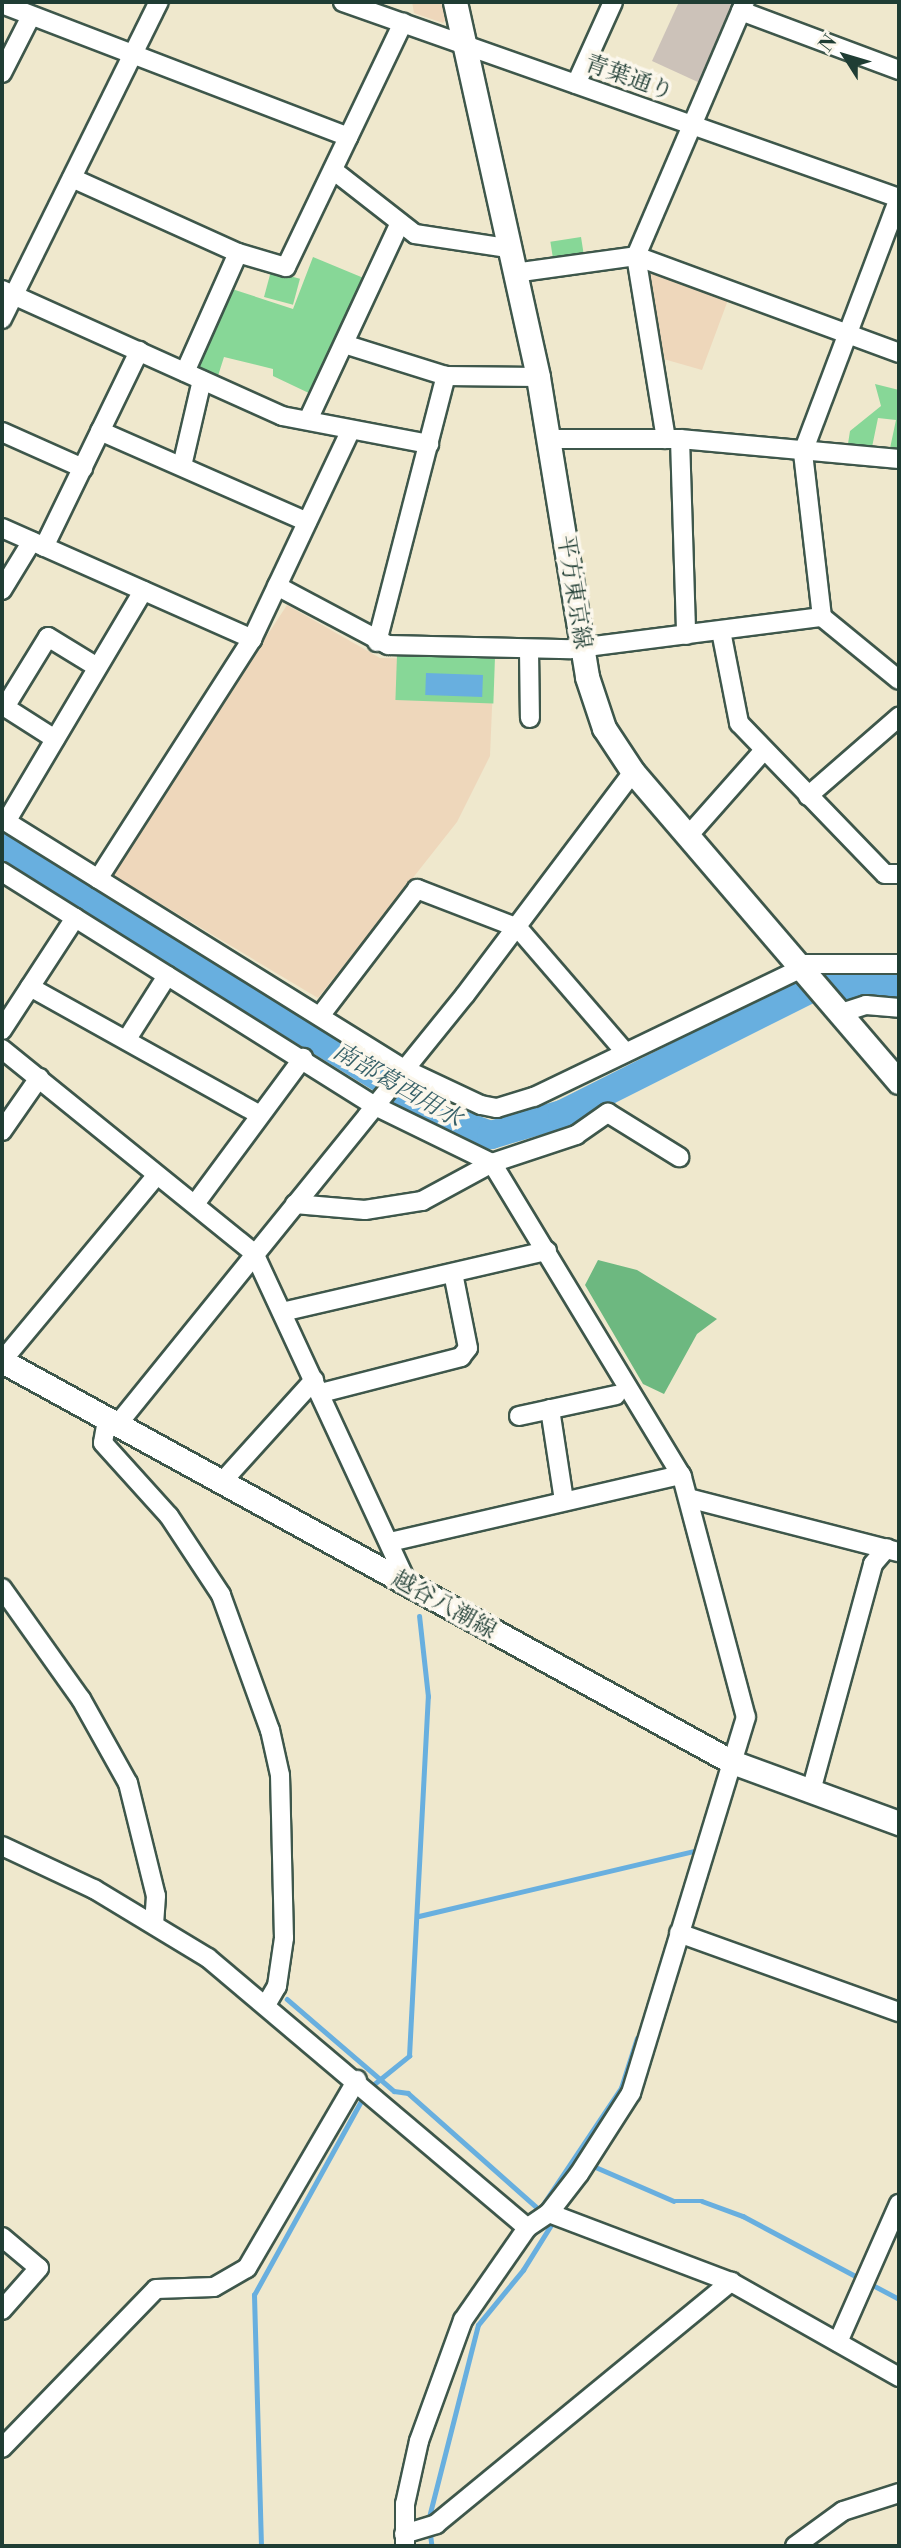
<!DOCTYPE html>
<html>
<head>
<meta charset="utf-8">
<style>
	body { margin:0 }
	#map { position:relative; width:901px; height:2548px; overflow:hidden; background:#efe8cd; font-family:"Libre Bodoni","Noto Serif JP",serif }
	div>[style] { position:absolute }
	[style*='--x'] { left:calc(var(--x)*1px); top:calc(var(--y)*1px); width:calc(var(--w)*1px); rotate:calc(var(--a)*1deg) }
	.built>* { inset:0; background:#eed7bb }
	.industrial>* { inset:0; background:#ccc2b9 }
	.green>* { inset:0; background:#87d797; transform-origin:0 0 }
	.forest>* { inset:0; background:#6db880 }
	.water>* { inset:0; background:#68afdf; transform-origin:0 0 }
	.stream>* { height:4.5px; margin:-2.25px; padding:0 2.25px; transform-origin:2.25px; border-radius:2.25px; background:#68afdf }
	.river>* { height:28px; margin:-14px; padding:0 14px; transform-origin:14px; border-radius:14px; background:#68afdf }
	.roads { filter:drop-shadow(2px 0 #3e574b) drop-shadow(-2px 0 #3e574b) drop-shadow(0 2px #3e574b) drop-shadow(0 -2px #3e574b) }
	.minor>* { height:18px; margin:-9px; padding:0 9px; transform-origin:9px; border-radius:9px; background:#fff }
	.major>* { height:23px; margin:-11.5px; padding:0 11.5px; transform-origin:11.5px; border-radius:11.5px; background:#fff }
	span { translate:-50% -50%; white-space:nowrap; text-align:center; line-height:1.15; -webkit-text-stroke:7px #fbf7ec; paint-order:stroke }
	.street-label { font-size:23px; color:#1f3d34 }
	.water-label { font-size:24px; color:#355f67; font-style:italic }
	.frame { position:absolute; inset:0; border:4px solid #1f3d34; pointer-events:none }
	.north { position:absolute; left:810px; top:21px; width:70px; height:70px; -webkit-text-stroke:5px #fbf7ec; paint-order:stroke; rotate:307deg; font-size:19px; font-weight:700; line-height:28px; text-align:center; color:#1f3d34 }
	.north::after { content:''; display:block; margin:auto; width:24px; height:32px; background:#1f3d34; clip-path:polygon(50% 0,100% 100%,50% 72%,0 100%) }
</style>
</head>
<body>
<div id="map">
	<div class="built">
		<i style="clip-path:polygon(412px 2px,447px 2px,449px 15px,443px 23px,414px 13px)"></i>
		<i style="clip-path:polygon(648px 270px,728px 300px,702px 370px,660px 358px)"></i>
		<i style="clip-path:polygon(287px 605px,380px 658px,494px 660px,490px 756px,457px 822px,318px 998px,111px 874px)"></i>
	</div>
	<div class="industrial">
		<i style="clip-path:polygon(679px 2px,737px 2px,700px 83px,652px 61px)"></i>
	</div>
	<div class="green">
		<i style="left:581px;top:237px;width:18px;height:31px;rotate:81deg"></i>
		<i style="clip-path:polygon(313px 257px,366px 279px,313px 395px,273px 376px,273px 369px,224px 357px,217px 379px,194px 369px,232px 289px,293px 309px)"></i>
		<i style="left:271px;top:271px;width:30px;height:27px;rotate:15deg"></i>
		<i style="clip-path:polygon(875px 384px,899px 390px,897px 454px,889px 453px,896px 420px,878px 418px,871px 452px,847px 450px,850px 431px,881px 406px)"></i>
		<i style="left:397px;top:655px;width:98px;height:45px;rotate:2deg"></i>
	</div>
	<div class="forest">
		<i style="clip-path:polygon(598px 1260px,637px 1270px,717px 1319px,697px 1334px,664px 1394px,643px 1384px,585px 1285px)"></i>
	</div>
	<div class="water">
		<i style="left:426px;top:673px;width:57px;height:22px;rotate:2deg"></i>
	</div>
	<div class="stream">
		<i style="--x:419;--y:1916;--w:288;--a:-13.3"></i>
		<i style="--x:287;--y:1999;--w:141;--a:40.7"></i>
		<i style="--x:394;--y:2091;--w:14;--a:8"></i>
		<i style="--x:408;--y:2093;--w:181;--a:41.6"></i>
		<i style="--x:368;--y:2089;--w:53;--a:-38.8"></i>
		<i style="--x:409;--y:2056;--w:360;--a:-87"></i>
		<i style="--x:428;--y:1697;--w:81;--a:-96.3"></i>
		<i style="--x:591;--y:2165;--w:90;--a:23.4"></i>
		<i style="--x:674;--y:2201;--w:28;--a:0"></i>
		<i style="--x:702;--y:2201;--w:44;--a:20.1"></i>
		<i style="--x:743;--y:2216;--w:134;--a:28.1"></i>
		<i style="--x:540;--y:2209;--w:146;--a:-56.2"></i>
		<i style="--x:621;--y:2088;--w:52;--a:-72.3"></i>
		<i style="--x:869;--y:2283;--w:34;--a:28"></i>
		<i style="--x:428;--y:2521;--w:202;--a:-75.7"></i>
		<i style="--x:478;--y:2325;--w:71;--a:-50.7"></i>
		<i style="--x:523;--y:2270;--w:53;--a:-58.1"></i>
		<i style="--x:551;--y:2225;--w:6;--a:-121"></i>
		<i style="--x:430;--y:2530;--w:16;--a:83"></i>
		<i style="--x:261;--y:2546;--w:251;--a:-91.6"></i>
		<i style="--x:254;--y:2295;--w:227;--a:-61.1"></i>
	</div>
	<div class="river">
		<i style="--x:2;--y:845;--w:522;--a:31.68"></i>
		<i style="--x:446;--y:1119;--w:48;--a:19.6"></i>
		<i style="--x:491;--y:1135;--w:74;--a:-16.5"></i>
		<i style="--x:562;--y:1114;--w:280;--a:-26.7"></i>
		<i style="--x:812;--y:988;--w:87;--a:0.7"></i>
	</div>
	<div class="roads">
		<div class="minor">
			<i style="--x:343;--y:2;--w:590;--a:19.42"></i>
			<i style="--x:2;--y:4;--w:371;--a:21"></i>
			<i style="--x:741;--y:11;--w:169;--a:20.5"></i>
			<i style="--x:2;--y:73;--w:64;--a:-63"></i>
			<i style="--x:576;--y:84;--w:90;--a:-65.7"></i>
			<i style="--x:333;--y:170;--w:104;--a:38"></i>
			<i style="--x:415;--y:234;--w:94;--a:8.6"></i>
			<i style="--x:72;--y:178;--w:182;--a:24.3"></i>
			<i style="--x:238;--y:253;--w:50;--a:16.3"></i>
			<i style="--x:286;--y:267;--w:271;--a:-64.4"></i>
			<i style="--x:514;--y:273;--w:123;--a:-7.9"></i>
			<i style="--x:636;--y:256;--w:280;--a:20.2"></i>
			<i style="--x:2;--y:290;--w:307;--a:24.2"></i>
			<i style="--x:282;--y:416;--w:150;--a:10.8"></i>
			<i style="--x:2;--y:319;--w:354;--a:-63.7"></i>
			<i style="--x:344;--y:344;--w:107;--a:17.4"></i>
			<i style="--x:185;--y:372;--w:130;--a:-66"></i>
			<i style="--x:308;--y:420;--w:217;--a:-65"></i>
			<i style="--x:100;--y:431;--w:226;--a:23.7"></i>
			<i style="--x:2;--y:432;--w:89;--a:24"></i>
			<i style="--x:551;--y:439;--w:129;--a:0"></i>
			<i style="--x:680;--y:439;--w:220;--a:5.2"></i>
			<i style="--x:666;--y:439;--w:185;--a:-99.3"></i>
			<i style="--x:636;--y:256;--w:276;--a:-66.8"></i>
			<i style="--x:680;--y:439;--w:196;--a:88.2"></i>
			<i style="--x:182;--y:466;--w:88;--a:-76.9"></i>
			<i style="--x:2;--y:528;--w:274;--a:23.9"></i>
			<i style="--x:44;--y:547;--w:218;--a:-64.1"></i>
			<i style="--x:277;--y:586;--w:126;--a:28"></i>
			<i style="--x:388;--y:645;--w:183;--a:1.3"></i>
			<i style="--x:571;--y:649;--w:253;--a:-7.3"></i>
			<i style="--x:822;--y:617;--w:99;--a:39.3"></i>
			<i style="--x:2;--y:590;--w:57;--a:-58.5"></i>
			<i style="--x:822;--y:617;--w:166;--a:-96.6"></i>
			<i style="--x:803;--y:452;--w:272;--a:-69.3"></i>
			<i style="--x:721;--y:631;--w:94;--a:78.9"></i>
			<i style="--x:739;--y:723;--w:210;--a:46"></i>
			<i style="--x:885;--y:874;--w:14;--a:0"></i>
			<i style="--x:377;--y:642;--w:275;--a:-75.5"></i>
			<i style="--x:446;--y:376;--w:92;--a:0.6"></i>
			<i style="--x:529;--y:650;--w:68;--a:89.2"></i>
			<i style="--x:55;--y:739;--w:59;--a:-147.4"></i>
			<i style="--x:5;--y:707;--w:82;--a:-58.4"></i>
			<i style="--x:48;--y:637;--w:57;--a:31.5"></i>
			<i style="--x:808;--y:796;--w:121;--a:-41"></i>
			<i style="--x:2;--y:819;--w:473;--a:31.9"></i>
			<i style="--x:404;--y:1069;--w:85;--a:25.1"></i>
			<i style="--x:481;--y:1105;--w:16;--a:11"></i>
			<i style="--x:497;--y:1108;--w:39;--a:-17"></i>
			<i style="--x:534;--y:1097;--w:300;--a:-25.7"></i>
			<i style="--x:6;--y:822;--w:269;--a:-59.3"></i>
			<i style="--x:688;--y:836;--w:115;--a:-48.5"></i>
			<i style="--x:2;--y:872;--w:440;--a:32.1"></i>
			<i style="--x:375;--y:1106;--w:130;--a:26"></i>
			<i style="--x:492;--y:1163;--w:367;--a:58.8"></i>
			<i style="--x:682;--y:1477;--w:248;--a:75.1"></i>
			<i style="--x:746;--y:1717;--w:393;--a:107"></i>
			<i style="--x:631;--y:2093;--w:96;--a:122.7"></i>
			<i style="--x:579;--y:2174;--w:49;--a:127.6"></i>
			<i style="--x:549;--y:2213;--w:27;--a:146"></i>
			<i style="--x:527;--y:2228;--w:112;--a:124.8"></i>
			<i style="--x:463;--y:2320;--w:129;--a:110"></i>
			<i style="--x:419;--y:2441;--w:65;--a:102.5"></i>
			<i style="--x:405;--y:2504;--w:42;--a:90"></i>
			<i style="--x:98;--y:879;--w:285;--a:-57.3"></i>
			<i style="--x:252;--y:639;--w:231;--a:-64.7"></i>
			<i style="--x:801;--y:964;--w:98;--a:0"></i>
			<i style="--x:30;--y:987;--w:263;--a:29.1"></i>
			<i style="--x:841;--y:1013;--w:26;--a:-18"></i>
			<i style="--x:866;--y:1005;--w:33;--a:5"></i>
			<i style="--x:320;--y:1016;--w:160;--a:-52.6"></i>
			<i style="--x:417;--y:889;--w:108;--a:21.1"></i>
			<i style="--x:518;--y:928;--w:164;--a:49.2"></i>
			<i style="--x:2;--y:1030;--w:134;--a:-56.9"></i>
			<i style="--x:127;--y:1039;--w:75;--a:-57.6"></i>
			<i style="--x:2;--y:1049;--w:324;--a:39"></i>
			<i style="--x:254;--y:1253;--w:366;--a:65.1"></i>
			<i style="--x:2;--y:1131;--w:65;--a:-55.1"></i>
			<i style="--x:195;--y:1204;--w:182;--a:-53.5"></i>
			<i style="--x:295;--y:1204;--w:70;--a:4.9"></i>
			<i style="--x:365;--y:1210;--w:58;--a:-9"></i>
			<i style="--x:422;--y:1201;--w:80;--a:-28.5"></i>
			<i style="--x:492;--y:1163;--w:89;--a:-18.4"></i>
			<i style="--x:576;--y:1135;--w:39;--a:-35"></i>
			<i style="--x:608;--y:1113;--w:84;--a:31.8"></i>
			<i style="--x:282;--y:1312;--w:272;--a:-13"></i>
			<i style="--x:2;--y:1361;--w:242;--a:-50.2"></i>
			<i style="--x:321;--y:1393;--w:145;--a:-14.4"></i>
			<i style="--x:461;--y:1357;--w:11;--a:-52"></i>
			<i style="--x:468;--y:1348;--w:76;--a:-101.3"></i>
			<i style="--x:550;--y:1409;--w:93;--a:81.3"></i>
			<i style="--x:519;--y:1416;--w:99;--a:-12.2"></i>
			<i style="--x:107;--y:1420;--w:23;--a:100"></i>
			<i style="--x:103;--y:1443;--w:98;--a:47.9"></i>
			<i style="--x:169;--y:1516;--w:95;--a:56.6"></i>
			<i style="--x:221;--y:1595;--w:144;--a:70.1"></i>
			<i style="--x:270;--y:1730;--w:46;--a:77.5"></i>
			<i style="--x:280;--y:1775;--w:163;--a:88.6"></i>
			<i style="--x:284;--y:1938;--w:49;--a:98.3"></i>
			<i style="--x:277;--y:1986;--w:20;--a:120"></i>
			<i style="--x:117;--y:1425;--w:553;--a:-51.02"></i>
			<i style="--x:465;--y:995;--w:279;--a:-53"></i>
			<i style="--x:221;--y:1483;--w:139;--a:-47.9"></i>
			<i style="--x:688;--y:1498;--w:218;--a:14.4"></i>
			<i style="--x:390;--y:1542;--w:299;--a:-13"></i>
			<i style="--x:2;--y:1588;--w:136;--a:54.6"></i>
			<i style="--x:81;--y:1699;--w:96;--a:60.8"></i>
			<i style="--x:128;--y:1783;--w:116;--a:76.1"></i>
			<i style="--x:156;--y:1896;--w:27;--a:94"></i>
			<i style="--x:811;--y:1791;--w:235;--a:-74.7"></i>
			<i style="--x:873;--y:1564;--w:21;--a:-49"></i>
			<i style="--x:2;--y:1846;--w:102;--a:25.1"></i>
			<i style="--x:94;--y:1889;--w:133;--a:31.2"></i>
			<i style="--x:208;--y:1958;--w:418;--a:40.2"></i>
			<i style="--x:679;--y:1933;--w:234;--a:19.8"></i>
			<i style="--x:549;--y:2213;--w:195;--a:20.8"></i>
			<i style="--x:731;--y:2282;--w:193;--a:29.5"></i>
			<i style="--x:2;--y:2237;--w:48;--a:40"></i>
			<i style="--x:39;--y:2268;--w:56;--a:131.4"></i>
			<i style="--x:838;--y:2342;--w:151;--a:-66.2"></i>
			<i style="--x:2;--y:2448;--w:221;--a:-45.9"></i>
			<i style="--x:156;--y:2289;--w:58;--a:-2"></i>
			<i style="--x:214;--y:2287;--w:38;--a:-30"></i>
			<i style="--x:247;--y:2268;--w:218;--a:-59.7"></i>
			<i style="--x:404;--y:2534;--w:34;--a:-17"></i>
			<i style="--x:436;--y:2524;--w:382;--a:-39.4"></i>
			<i style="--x:795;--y:2546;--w:59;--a:-36.1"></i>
			<i style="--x:843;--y:2511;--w:59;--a:-17.8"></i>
		</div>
		<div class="major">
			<i style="--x:455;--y:2;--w:384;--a:77.5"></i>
			<i style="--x:538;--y:377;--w:304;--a:80.7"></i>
			<i style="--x:587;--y:677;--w:54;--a:71.6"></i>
			<i style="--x:604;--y:728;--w:53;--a:56.6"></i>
			<i style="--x:633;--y:772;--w:408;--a:49.4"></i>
			<i style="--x:2;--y:1361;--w:833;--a:28.78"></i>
			<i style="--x:732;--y:1762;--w:178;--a:20.1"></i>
		</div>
	</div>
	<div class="street-label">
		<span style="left:629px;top:78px;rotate:20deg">青葉通り</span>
		<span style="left:574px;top:592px;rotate:81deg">平方東京線</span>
		<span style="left:444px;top:1605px;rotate:29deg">越谷八潮線</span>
	</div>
	<div class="water-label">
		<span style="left:397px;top:1086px;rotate:30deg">南部葛西用水</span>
	</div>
	<div class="frame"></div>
	<div class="north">N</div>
</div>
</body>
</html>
